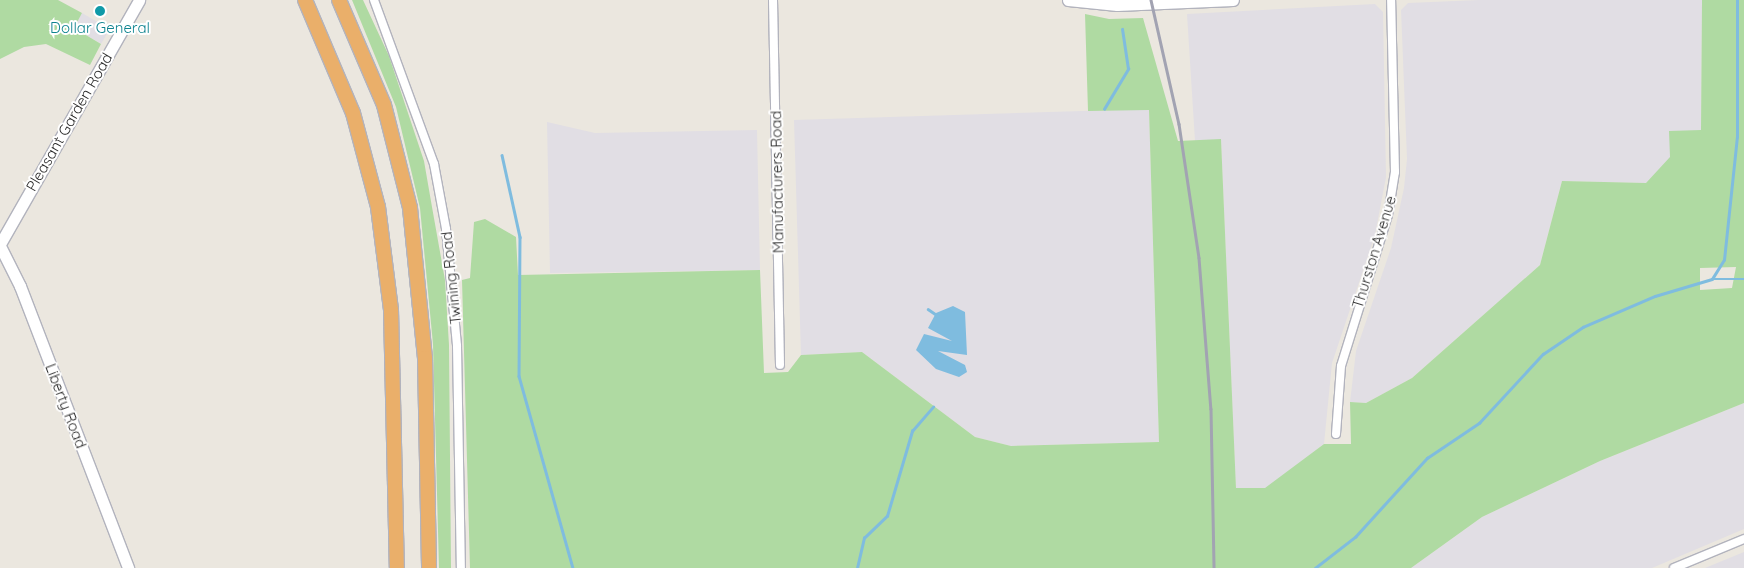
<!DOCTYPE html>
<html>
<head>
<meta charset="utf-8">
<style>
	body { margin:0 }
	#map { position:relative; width:1744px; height:568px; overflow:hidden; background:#ebe7df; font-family:Quicksand,sans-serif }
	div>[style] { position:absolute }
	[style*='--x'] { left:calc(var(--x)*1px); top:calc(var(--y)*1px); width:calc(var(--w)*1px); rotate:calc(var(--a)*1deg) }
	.industrial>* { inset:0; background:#e1dee4; transform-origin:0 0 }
	.green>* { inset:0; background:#afdaa2 }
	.water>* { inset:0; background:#7fbcdf }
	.stream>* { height:2.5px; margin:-1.25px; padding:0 1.25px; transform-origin:1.25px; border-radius:1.25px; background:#7fbcdf }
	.roads { filter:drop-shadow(1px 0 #b2b3bd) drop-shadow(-1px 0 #b2b3bd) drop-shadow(0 1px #b2b3bd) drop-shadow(0 -1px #b2b3bd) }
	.street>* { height:8px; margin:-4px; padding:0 4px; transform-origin:4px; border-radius:4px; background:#fff }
	.secondary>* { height:11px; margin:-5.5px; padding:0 5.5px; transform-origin:5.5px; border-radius:5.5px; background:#fff }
	.highway>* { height:14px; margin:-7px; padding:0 7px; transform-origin:7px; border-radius:7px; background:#eaaf6a }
	.rail>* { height:2.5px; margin:-1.25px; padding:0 1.25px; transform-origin:1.25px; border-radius:1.25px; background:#a2a3b2 }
	.dots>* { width:14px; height:14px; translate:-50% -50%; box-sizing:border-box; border:2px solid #fff; border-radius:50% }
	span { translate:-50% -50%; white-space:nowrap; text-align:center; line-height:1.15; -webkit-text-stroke:4px #fff; paint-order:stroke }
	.culture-label { font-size:15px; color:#0d838f }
	.street-label { font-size:15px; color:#2b2b2b }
</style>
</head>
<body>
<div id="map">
	<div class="industrial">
		<i style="clip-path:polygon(1479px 0,1702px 0,1701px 130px,1646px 183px,1562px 181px,1540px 265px,1412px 378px,1366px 403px,1350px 402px,1356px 351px,1391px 248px,1404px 188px,1407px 159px,1401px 10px,1408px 3px)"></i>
		<i style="clip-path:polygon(1375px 4px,1383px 12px,1386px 177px,1375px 235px,1332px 363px,1324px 444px,1266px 488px,1236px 489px,1221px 140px,1195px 141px,1187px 14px)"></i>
		<i style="left:82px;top:13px;width:32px;height:17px;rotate:30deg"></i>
		<i style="clip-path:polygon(1149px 109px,1159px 442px,1011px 446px,975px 437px,862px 352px,801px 355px,794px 120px)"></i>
		<i style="clip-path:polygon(547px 122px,595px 133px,757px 130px,760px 270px,550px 273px)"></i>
		<i style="clip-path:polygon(1744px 403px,1744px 529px,1652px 568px,1411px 568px,1482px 517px,1600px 461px)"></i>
		<i style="clip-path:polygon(1744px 552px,1744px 568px,1705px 568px)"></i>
	</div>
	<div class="green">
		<i style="clip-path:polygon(0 0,58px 0,82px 13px,74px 28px,101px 44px,90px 65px,46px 44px,24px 47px,0 59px)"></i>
		<i style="clip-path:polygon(352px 0,363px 0,389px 56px,424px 161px,432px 207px,445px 280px,449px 345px,451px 568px,439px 568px,433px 344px,420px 208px,396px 107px)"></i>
		<i style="clip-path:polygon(evenodd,1702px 0,1744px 0,1744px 403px,1600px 461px,1482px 517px,1411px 568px,470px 568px,462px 280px,470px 278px,474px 222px,485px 219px,516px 237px,518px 275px,760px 270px,764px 373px,788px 372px,801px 355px,862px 352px,975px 437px,1011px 446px,1159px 442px,1149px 110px,1088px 111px,1085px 14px,1109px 19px,1143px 18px,1178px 141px,1221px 139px,1236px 488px,1265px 488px,1324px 444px,1351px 444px,1350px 402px,1366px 403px,1412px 378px,1540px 265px,1562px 181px,1646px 183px,1670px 157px,1669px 131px,1701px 130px,1702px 0,1736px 267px,1732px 288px,1700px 290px,1700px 268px,1736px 267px)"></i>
	</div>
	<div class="water">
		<i style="clip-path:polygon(953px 306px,965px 312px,967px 355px,938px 351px,965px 365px,967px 372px,959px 377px,936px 369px,916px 350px,924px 334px,952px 341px,928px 328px,936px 313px)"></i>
	</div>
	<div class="stream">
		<i style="--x:1104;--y:109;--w:47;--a:-59"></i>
		<i style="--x:1128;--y:69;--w:40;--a:-98.5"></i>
		<i style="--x:502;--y:155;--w:84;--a:77.6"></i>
		<i style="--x:520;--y:237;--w:139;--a:90.4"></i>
		<i style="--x:519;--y:376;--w:199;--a:74.3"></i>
		<i style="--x:1712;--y:279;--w:22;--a:-58"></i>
		<i style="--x:1724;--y:260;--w:124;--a:-84"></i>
		<i style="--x:1737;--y:137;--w:137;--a:-90"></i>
		<i style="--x:928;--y:309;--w:11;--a:34"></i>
		<i style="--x:857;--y:568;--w:31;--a:-77"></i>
		<i style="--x:864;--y:538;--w:32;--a:-44"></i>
		<i style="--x:887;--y:516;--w:89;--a:-73.6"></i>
		<i style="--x:912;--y:431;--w:32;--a:-49"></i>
		<i style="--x:1315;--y:568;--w:51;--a:-37.8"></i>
		<i style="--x:1355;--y:537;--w:107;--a:-47.7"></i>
		<i style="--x:1427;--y:458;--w:63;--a:-33.9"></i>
		<i style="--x:1479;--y:423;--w:94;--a:-47.2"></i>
		<i style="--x:1543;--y:354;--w:48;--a:-34"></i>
		<i style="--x:1583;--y:327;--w:78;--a:-23.3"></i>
		<i style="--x:1655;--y:296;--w:59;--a:-16.6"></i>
		<i style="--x:1712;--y:279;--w:32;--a:0"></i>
	</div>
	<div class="roads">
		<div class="street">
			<i style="--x:374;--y:0;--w:175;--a:69.9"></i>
			<i style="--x:434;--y:164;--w:66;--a:79.5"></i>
			<i style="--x:446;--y:229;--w:118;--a:84.6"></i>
			<i style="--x:457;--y:346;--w:222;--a:89"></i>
			<i style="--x:773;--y:0;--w:365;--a:88.9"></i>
			<i style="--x:1336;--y:434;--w:68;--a:-85.8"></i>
			<i style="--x:1341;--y:366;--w:158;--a:-72.7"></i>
			<i style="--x:1388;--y:215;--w:44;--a:-80.8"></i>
			<i style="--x:1395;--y:172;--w:172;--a:-91.3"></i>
			<i style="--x:1674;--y:568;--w:76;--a:-22.5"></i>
		</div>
		<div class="secondary">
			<i style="--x:1068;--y:0;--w:49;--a:5.8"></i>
			<i style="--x:1117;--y:5;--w:116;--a:-2.5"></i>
			<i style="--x:0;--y:244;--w:281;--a:-60.3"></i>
			<i style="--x:0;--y:246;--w:45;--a:63.4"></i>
			<i style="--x:20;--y:286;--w:302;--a:69"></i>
		</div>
		<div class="highway">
			<i style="--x:305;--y:0;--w:123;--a:67"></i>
			<i style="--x:353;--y:113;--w:97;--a:75.1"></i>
			<i style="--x:378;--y:207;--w:104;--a:82.8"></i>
			<i style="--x:391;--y:310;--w:258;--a:88.7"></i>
			<i style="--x:339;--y:0;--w:114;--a:66.8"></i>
			<i style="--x:384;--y:105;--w:106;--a:75.8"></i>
			<i style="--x:410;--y:208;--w:151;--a:84.3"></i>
			<i style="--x:425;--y:358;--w:210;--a:88.9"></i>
		</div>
	</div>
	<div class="rail">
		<i style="--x:1151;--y:0;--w:127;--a:77.3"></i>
		<i style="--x:1179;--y:124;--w:135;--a:81.5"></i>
		<i style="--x:1199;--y:258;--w:151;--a:85.5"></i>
		<i style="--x:1211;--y:409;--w:159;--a:88.9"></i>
	</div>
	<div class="dots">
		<i style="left:100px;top:11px;background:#0f9aa8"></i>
	</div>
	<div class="culture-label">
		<span style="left:100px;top:28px">Dollar General</span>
	</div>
	<div class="street-label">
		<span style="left:69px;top:122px;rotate:-60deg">Pleasant Garden Road</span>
		<span style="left:777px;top:182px;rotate:-91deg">Manufacturers Road</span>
		<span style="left:1374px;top:252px;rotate:-73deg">Thurston Avenue</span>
		<span style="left:451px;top:278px;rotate:-96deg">Twining Road</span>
		<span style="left:66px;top:406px;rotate:69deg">Liberty Road</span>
	</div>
</div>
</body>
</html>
